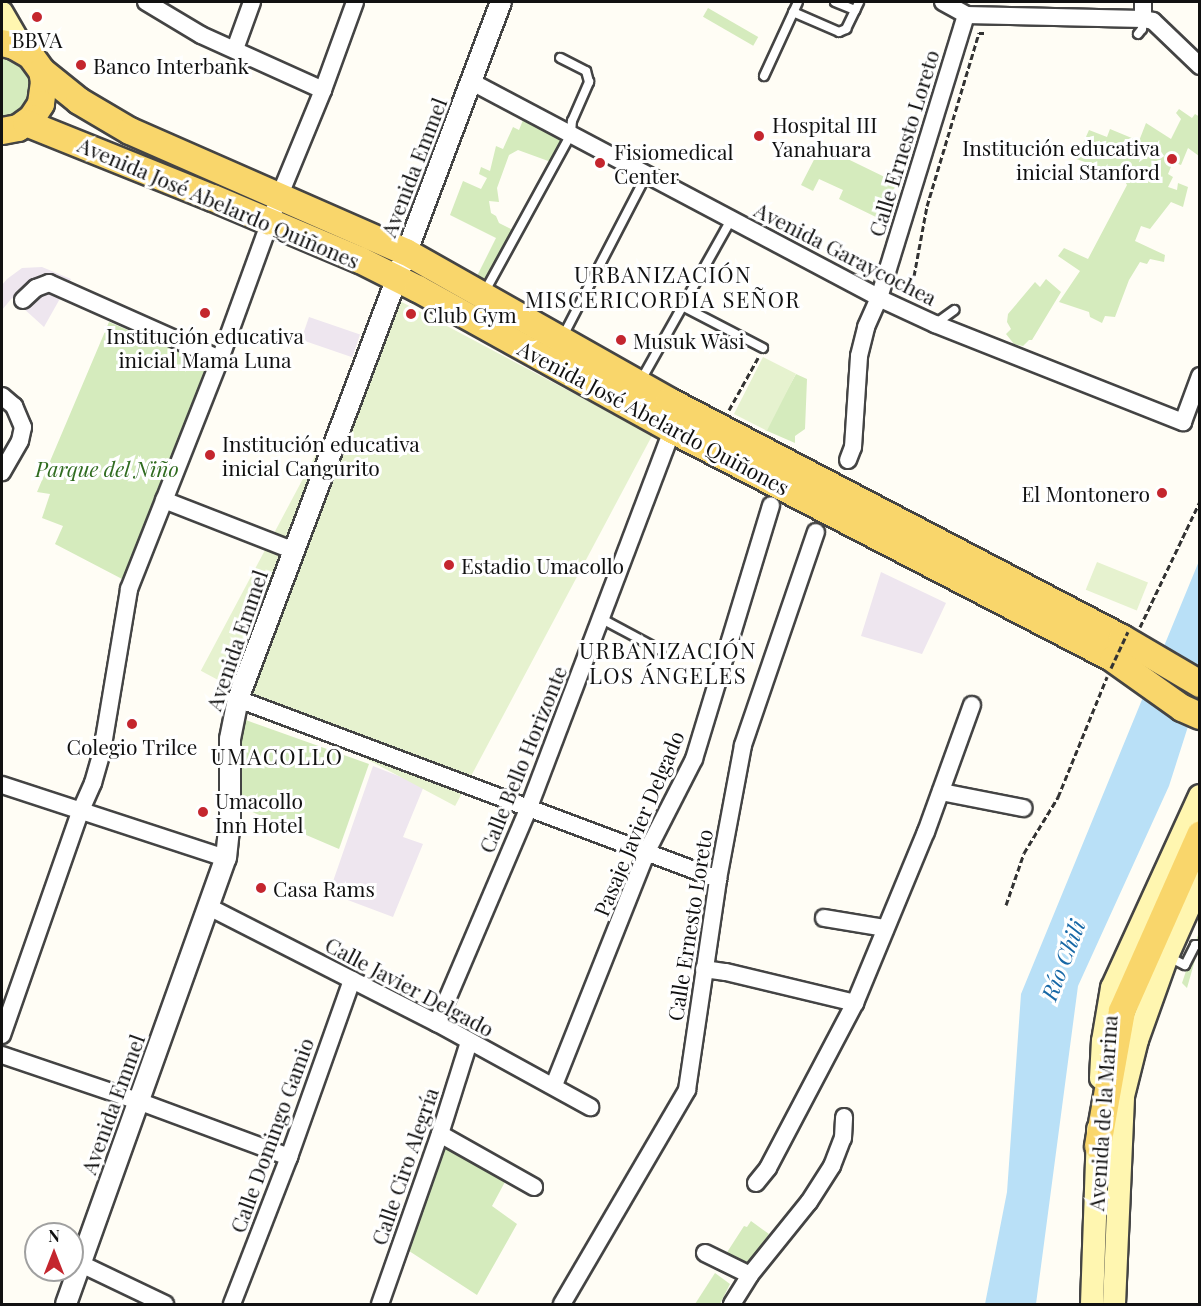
<!DOCTYPE html>
<html>
<head>
<meta charset="utf-8">
<style>
	body { margin:0 }
	#map { position:relative; width:1201px; height:1306px; overflow:hidden; background:#fffdf5; font-family:"Playfair Display",serif }
	div>[style] { position:absolute }
	[style*='--x'] { left:calc(var(--x)*1px); top:calc(var(--y)*1px); width:calc(var(--w)*1px); rotate:calc(var(--a)*1deg) }
	.industrial>* { inset:0; background:#eee6ef; transform-origin:0 0 }
	.green>* { inset:0; background:#d5ebbd; transform-origin:0 0 }
	.pitch>* { inset:0; background:#e6f2cf; transform-origin:0 0 }
	.water>* { inset:0; background:#b9e0f7 }
	.path>* { height:3px; margin-top:-1.5px; transform-origin:0; background:repeating-linear-gradient(90deg,#333 0 6px,transparent 0 9px) }
	.roads { filter:drop-shadow(2px 0 #444) drop-shadow(-2px 0 #444) drop-shadow(0 2px #444) drop-shadow(0 -2px #444) }
	.service>* { height:8px; margin:-4px; padding:0 4px; transform-origin:4px; border-radius:4px; background:#fff }
	.minor>* { height:16px; margin:-8px; padding:0 8px; transform-origin:8px; border-radius:8px; background:#fff }
	.tertiary>* { height:20px; margin:-10px; padding:0 10px; transform-origin:10px; border-radius:10px; background:#fff }
	.secondary>* { height:22px; margin:-11px; padding:0 11px; transform-origin:11px; border-radius:11px; background:#fff6b0 }
	.primary>* { height:26px; margin:-13px; padding:0 13px; transform-origin:13px; border-radius:13px; background:#f9d66b }
	.path-bridge>* { height:3px; margin-top:-1.5px; transform-origin:0; background:repeating-linear-gradient(90deg,#333 0 6px,transparent 0 9px) }
	.dots>* { width:16px; height:16px; translate:-50% -50%; box-sizing:border-box; border:3px solid #fff; border-radius:50% }
	span { translate:-50% -50%; white-space:nowrap; text-align:center; line-height:1.15; -webkit-text-stroke:6px #fff; paint-order:stroke }
	.poi-label { font-size:21px; color:#111 }
	.left { translate:0 -50%; text-align:left }
	.right { translate:-100% -50%; text-align:right }
	.street-label { font-size:21px; color:#111 }
	.park-label { font-size:21px; color:#2f6b1f; font-style:italic }
	.neighbourhood-label { font-size:22px; color:#111; letter-spacing:1.5px }
	.water-label { font-size:22px; color:#1768a6; font-style:italic }
	.frame { position:absolute; inset:0; border:3px solid #111; pointer-events:none }
	.north { position:absolute; left:24px; top:1222px; width:60px; height:60px; box-sizing:border-box; background:#fff; border:2px solid #a0a0a0; border-radius:50%; rotate:0deg; font-size:16px; font-weight:700; line-height:24px; text-align:center; color:#111 }
	.north::after { content:''; display:block; margin:auto; width:21px; height:27px; background:#c4262e; clip-path:polygon(50% 0,100% 100%,50% 72%,0 100%) }
</style>
</head>
<body>
<div id="map">
	<div class="industrial">
		<i style="clip-path:polygon(42px 267px,71px 279px,44px 327px,12px 298px,2px 310px,2px 285px,7px 279px,22px 268px)"></i>
		<i style="left:309px;top:317px;width:54px;height:24px;rotate:19deg"></i>
		<i style="clip-path:polygon(881px 572px,946px 603px,922px 654px,861px 636px)"></i>
		<i style="clip-path:polygon(373px 766px,424px 786px,403px 837px,423px 844px,393px 917px,329px 893px)"></i>
	</div>
	<div class="green">
		<i style="left:708px;top:8px;width:58px;height:10px;rotate:30deg"></i>
		<i style="clip-path:polygon(2px 54px,15px 57px,31px 72px,34px 94px,23px 113px,2px 122px)"></i>
		<i style="clip-path:polygon(1179px 109px,1192px 118px,1195px 114px,1200px 117px,1199px 156px,1188px 148px,1181px 165px,1173px 162px,1168px 174px,1173px 177px,1168px 187px,1177px 190px,1178px 183px,1188px 187px,1183px 207px,1171px 202px,1150px 229px,1141px 226px,1135px 241px,1165px 255px,1164px 262px,1150px 259px,1147px 264px,1140px 262px,1129px 280px,1115px 317px,1105px 316px,1102px 323px,1090px 317px,1089px 312px,1059px 302px,1080px 271px,1058px 256px,1064px 248px,1088px 259px,1127px 185px,1121px 174px,1076px 159px,1089px 130px,1107px 137px,1110px 129px,1139px 141px,1146px 123px,1171px 139px,1181px 119px,1176px 113px)"></i>
		<i style="clip-path:polygon(523px 120px,563px 140px,551px 162px,518px 150px,509px 155px,497px 188px,499px 202px,489px 201px,491px 213px,496px 216px,499px 223px,513px 230px,487px 281px,477px 276px,496px 238px,450px 215px,463px 181px,481px 189px,487px 178px,479px 174px,481px 167px,490px 171px,496px 146px,503px 149px,513px 127px,519px 130px)"></i>
		<i style="clip-path:polygon(821px 146px,897px 183px,880px 219px,839px 199px,843px 190px,819px 179px,813px 191px,801px 185px)"></i>
		<i style="clip-path:polygon(1046px 279px,1061px 292px,1032px 340px,1029px 340px,1023px 346px,1014px 344px,1006px 334px,1011px 329px,1007px 322px,1008px 314px,1035px 282px,1040px 287px)"></i>
		<i style="clip-path:polygon(109px 322px,208px 364px,124px 580px,55px 544px,63px 526px,42px 518px,50px 494px,37px 492px)"></i>
		<i style="clip-path:polygon(796px 374px,807px 379px,805px 429px,795px 436px,795px 443px,765px 430px)"></i>
		<i style="clip-path:polygon(243px 719px,369px 764px,339px 849px,243px 808px,240px 765px)"></i>
		<i style="clip-path:polygon(1199px 932px,1199px 953px,1197px 953px,1187px 988px,1182px 983px)"></i>
		<i style="clip-path:polygon(446px 1145px,506px 1180px,492px 1206px,517px 1224px,477px 1295px,406px 1249px)"></i>
		<i style="clip-path:polygon(751px 1221px,769px 1234px,743px 1269px,724px 1257px,744px 1226px,747px 1227px)"></i>
		<i style="clip-path:polygon(715px 1273px,730px 1284px,720px 1304px,695px 1304px)"></i>
	</div>
	<div class="pitch">
		<i style="left:398px;top:300px;width:288px;height:420px;rotate:28deg"></i>
		<i style="left:763px;top:357px;width:37px;height:64px;rotate:27deg"></i>
		<i style="left:1097px;top:562px;width:55px;height:30px;rotate:22deg"></i>
	</div>
	<div class="water">
		<i style="clip-path:polygon(1199px 561px,1199px 692px,1169px 786px,1078px 986px,1036px 1304px,985px 1304px,1007px 1192px,1021px 994px)"></i>
	</div>
	<div class="path">
		<i style="--x:907;--y:295;--w:20;--a:-70"></i>
		<i style="--x:914;--y:276;--w:71;--a:-79.5"></i>
		<i style="--x:927;--y:206;--w:181;--a:-73.3"></i>
		<i style="--x:979;--y:33;--w:5;--a:0"></i>
		<i style="--x:729;--y:410;--w:60;--a:-60.9"></i>
		<i style="--x:1140;--y:627;--w:140;--a:-64.5"></i>
		<i style="--x:1006;--y:905;--w:55;--a:-70.9"></i>
		<i style="--x:1024;--y:853;--w:66;--a:-58.7"></i>
		<i style="--x:1058;--y:797;--w:130;--a:-67.8"></i>
	</div>
	<div class="roads">
		<div class="service">
			<i style="--x:835;--y:2;--w:22;--a:22"></i>
			<i style="--x:793;--y:12;--w:50;--a:23.5"></i>
			<i style="--x:839;--y:32;--w:8;--a:-23"></i>
			<i style="--x:846;--y:29;--w:30;--a:-64"></i>
			<i style="--x:1138;--y:34;--w:6;--a:-51"></i>
			<i style="--x:1142;--y:29;--w:10;--a:-84"></i>
			<i style="--x:764;--y:76;--w:81;--a:-65.3"></i>
			<i style="--x:484;--y:293;--w:181;--a:-61.3"></i>
			<i style="--x:571;--y:134;--w:13;--a:-86"></i>
			<i style="--x:572;--y:121;--w:43;--a:-66.4"></i>
			<i style="--x:589;--y:82;--w:11;--a:-105"></i>
			<i style="--x:586;--y:71;--w:29;--a:-153"></i>
			<i style="--x:684;--y:307;--w:89;--a:27.4"></i>
			<i style="--x:935;--y:324;--w:24;--a:-36"></i>
			<i style="--x:562;--y:338;--w:185;--a:-62.6"></i>
			<i style="--x:640;--y:382;--w:186;--a:-60.7"></i>
			<i style="--x:602;--y:619;--w:66;--a:28.1"></i>
			<i style="--x:1167;--y:956;--w:20;--a:27"></i>
			<i style="--x:1185;--y:965;--w:22;--a:-63"></i>
			<i style="--x:1195;--y:945;--w:5;--a:0"></i>
		</div>
		<div class="minor">
			<i style="--x:146;--y:2;--w:64;--a:31"></i>
			<i style="--x:201;--y:35;--w:134;--a:24.3"></i>
			<i style="--x:943;--y:2;--w:26;--a:29"></i>
			<i style="--x:966;--y:15;--w:177;--a:1.3"></i>
			<i style="--x:1143;--y:19;--w:10;--a:11"></i>
			<i style="--x:1153;--y:21;--w:65;--a:43.8"></i>
			<i style="--x:1143;--y:2;--w:17;--a:90"></i>
			<i style="--x:235;--y:49;--w:50;--a:-70.1"></i>
			<i style="--x:470;--y:81;--w:463;--a:27.9"></i>
			<i style="--x:879;--y:298;--w:62;--a:24.9"></i>
			<i style="--x:935;--y:324;--w:267;--a:21.6"></i>
			<i style="--x:1183;--y:422;--w:49;--a:-69.7"></i>
			<i style="--x:23;--y:300;--w:18;--a:-43"></i>
			<i style="--x:36;--y:288;--w:14;--a:-21"></i>
			<i style="--x:49;--y:283;--w:187;--a:24"></i>
			<i style="--x:2;--y:396;--w:16;--a:40"></i>
			<i style="--x:14;--y:406;--w:23;--a:67"></i>
			<i style="--x:23;--y:427;--w:14;--a:102"></i>
			<i style="--x:20;--y:441;--w:36;--a:120"></i>
			<i style="--x:848;--y:460;--w:14;--a:-69"></i>
			<i style="--x:853;--y:447;--w:91;--a:-86.2"></i>
			<i style="--x:859;--y:356;--w:30;--a:-76"></i>
			<i style="--x:866;--y:327;--w:32;--a:-66"></i>
			<i style="--x:879;--y:298;--w:296;--a:-72.9"></i>
			<i style="--x:164;--y:500;--w:137;--a:21.3"></i>
			<i style="--x:238;--y:699;--w:513;--a:20.56"></i>
			<i style="--x:2;--y:785;--w:236;--a:18.1"></i>
			<i style="--x:941;--y:792;--w:84;--a:11"></i>
			<i style="--x:209;--y:907;--w:256;--a:27"></i>
			<i style="--x:437;--y:1023;--w:175;--a:28.8"></i>
			<i style="--x:824;--y:918;--w:62;--a:9.3"></i>
			<i style="--x:704;--y:969;--w:22;--a:8"></i>
			<i style="--x:726;--y:972;--w:133;--a:13.5"></i>
			<i style="--x:437;--y:1023;--w:235;--a:-66.9"></i>
			<i style="--x:529;--y:807;--w:412;--a:-69.2"></i>
			<i style="--x:2;--y:1035;--w:238;--a:-70.7"></i>
			<i style="--x:81;--y:810;--w:30;--a:-66"></i>
			<i style="--x:93;--y:783;--w:33;--a:-74"></i>
			<i style="--x:102;--y:751;--w:164;--a:-80.5"></i>
			<i style="--x:129;--y:589;--w:247;--a:-68.4"></i>
			<i style="--x:220;--y:359;--w:172;--a:-70"></i>
			<i style="--x:279;--y:197;--w:116;--a:-67.6"></i>
			<i style="--x:323;--y:90;--w:94;--a:-70"></i>
			<i style="--x:2;--y:1055;--w:144;--a:18.7"></i>
			<i style="--x:138;--y:1101;--w:161;--a:20.3"></i>
			<i style="--x:554;--y:1085;--w:252;--a:-68.3"></i>
			<i style="--x:647;--y:851;--w:103;--a:-62.9"></i>
			<i style="--x:694;--y:759;--w:265;--a:-73.1"></i>
			<i style="--x:440;--y:1134;--w:108;--a:29.4"></i>
			<i style="--x:756;--y:1183;--w:19;--a:-51"></i>
			<i style="--x:768;--y:1168;--w:187;--a:-62.2"></i>
			<i style="--x:855;--y:1003;--w:185;--a:-67.5"></i>
			<i style="--x:926;--y:832;--w:135;--a:-70.1"></i>
			<i style="--x:705;--y:1253;--w:50;--a:26.1"></i>
			<i style="--x:81;--y:1264;--w:93;--a:25.5"></i>
			<i style="--x:232;--y:1304;--w:158;--a:-68.8"></i>
			<i style="--x:289;--y:1157;--w:188;--a:-70.4"></i>
			<i style="--x:380;--y:1304;--w:180;--a:-70.6"></i>
			<i style="--x:440;--y:1134;--w:96;--a:-72.5"></i>
			<i style="--x:562;--y:1304;--w:248;--a:-59.7"></i>
			<i style="--x:687;--y:1090;--w:213;--a:-81.6"></i>
			<i style="--x:718;--y:879;--w:136;--a:-79.4"></i>
			<i style="--x:743;--y:745;--w:225;--a:-71.1"></i>
			<i style="--x:732;--y:1304;--w:34;--a:-58"></i>
			<i style="--x:750;--y:1275;--w:94;--a:-51.1"></i>
			<i style="--x:809;--y:1202;--w:43;--a:-57.4"></i>
			<i style="--x:832;--y:1166;--w:30;--a:-69"></i>
			<i style="--x:843;--y:1138;--w:21;--a:-87"></i>
		</div>
		<div class="tertiary">
			<i style="--x:66;--y:1304;--w:474;--a:-70.3"></i>
			<i style="--x:226;--y:858;--w:36;--a:-84"></i>
			<i style="--x:230;--y:822;--w:83;--a:-90"></i>
			<i style="--x:230;--y:739;--w:41;--a:-78.7"></i>
			<i style="--x:238;--y:699;--w:745;--a:-69.33"></i>
		</div>
		<div class="secondary">
			<i style="--x:2;--y:13;--w:44;--a:59.9"></i>
			<i style="--x:1101;--y:1078;--w:37;--a:-87"></i>
			<i style="--x:1103;--y:1041;--w:54;--a:-80.4"></i>
			<i style="--x:1112;--y:988;--w:211;--a:-65.4"></i>
			<i style="--x:1092;--y:1304;--w:175;--a:-88"></i>
			<i style="--x:1114;--y:1304;--w:208;--a:-87.5"></i>
			<i style="--x:1123;--y:1096;--w:58;--a:-76"></i>
			<i style="--x:1137;--y:1040;--w:89;--a:-70.3"></i>
			<i style="--x:1167;--y:956;--w:81;--a:-66"></i>
		</div>
		<div class="primary">
			<i style="--x:2;--y:43;--w:12;--a:14"></i>
			<i style="--x:14;--y:46;--w:20;--a:30"></i>
			<i style="--x:31;--y:56;--w:19;--a:54"></i>
			<i style="--x:42;--y:71;--w:11;--a:80"></i>
			<i style="--x:44;--y:82;--w:22;--a:98"></i>
			<i style="--x:41;--y:104;--w:17;--a:123"></i>
			<i style="--x:32;--y:118;--w:17;--a:144"></i>
			<i style="--x:18;--y:128;--w:16;--a:169"></i>
			<i style="--x:42;--y:71;--w:48;--a:39"></i>
			<i style="--x:79;--y:101;--w:59;--a:30.5"></i>
			<i style="--x:130;--y:131;--w:301;--a:23.7"></i>
			<i style="--x:406;--y:252;--w:302;--a:29.5"></i>
			<i style="--x:669;--y:401;--w:511;--a:27.62"></i>
			<i style="--x:1122;--y:638;--w:91;--a:30.5"></i>
			<i style="--x:26;--y:123;--w:201;--a:21.9"></i>
			<i style="--x:213;--y:198;--w:160;--a:22.9"></i>
			<i style="--x:360;--y:260;--w:65;--a:26.6"></i>
			<i style="--x:418;--y:289;--w:291;--a:29"></i>
			<i style="--x:672;--y:430;--w:497;--a:27.4"></i>
			<i style="--x:1113;--y:659;--w:85;--a:35.4"></i>
			<i style="--x:1182;--y:708;--w:20;--a:24"></i>
			<i style="--x:1098;--y:1146;--w:137;--a:-79.9"></i>
			<i style="--x:1122;--y:1011;--w:193;--a:-66.1"></i>
		</div>
	</div>
	<div class="path-bridge">
		<i style="--x:1111;--y:668;--w:40;--a:-65"></i>
	</div>
	<div class="dots">
		<i style="left:37px;top:17px;background:#c4262e"></i>
		<i style="left:81px;top:65px;background:#c4262e"></i>
		<i style="left:759px;top:136px;background:#c4262e"></i>
		<i style="left:1172px;top:159px;background:#c4262e"></i>
		<i style="left:600px;top:163px;background:#c4262e"></i>
		<i style="left:205px;top:313px;background:#c4262e"></i>
		<i style="left:411px;top:314px;background:#c4262e"></i>
		<i style="left:621px;top:340px;background:#c4262e"></i>
		<i style="left:210px;top:455px;background:#c4262e"></i>
		<i style="left:1162px;top:493px;background:#c4262e"></i>
		<i style="left:449px;top:565px;background:#c4262e"></i>
		<i style="left:132px;top:724px;background:#c4262e"></i>
		<i style="left:203px;top:812px;background:#c4262e"></i>
		<i style="left:261px;top:888px;background:#c4262e"></i>
	</div>
	<div class="poi-label">
		<span style="left:37px;top:39px">BBVA</span>
		<span class="left" style="left:93px;top:65px">Banco Interbank</span>
		<span class="left" style="left:772px;top:136px">Hospital III<br>Yanahuara</span>
		<span class="right" style="left:1160px;top:159px">Institución educativa<br>inicial Stanford</span>
		<span class="left" style="left:614px;top:163px">Fisiomedical<br>Center</span>
		<span class="left" style="left:423px;top:314px">Club Gym</span>
		<span style="left:205px;top:347px">Institución educativa<br>inicial Mama Luna</span>
		<span class="left" style="left:633px;top:340px">Musuk Wasi</span>
		<span class="left" style="left:222px;top:455px">Institución educativa<br>inicial Cangurito</span>
		<span class="right" style="left:1150px;top:493px">El Montonero</span>
		<span class="left" style="left:461px;top:565px">Estadio Umacollo</span>
		<span style="left:132px;top:746px">Colegio Trilce</span>
		<span class="left" style="left:215px;top:812px">Umacollo<br>Inn Hotel</span>
		<span class="left" style="left:273px;top:888px">Casa Rams</span>
	</div>
	<div class="street-label">
		<span style="left:903px;top:143px;rotate:-73deg">Calle Ernesto Loreto</span>
		<span style="left:413px;top:167px;rotate:-69deg">Avenida Emmel</span>
		<span style="left:219px;top:202px;rotate:23deg">Avenida José Abelardo Quiñones</span>
		<span style="left:846px;top:253px;rotate:27deg">Avenida Garaycochea</span>
		<span style="left:654px;top:417px;rotate:28deg">Avenida José Abelardo Quiñones</span>
		<span style="left:236px;top:640px;rotate:-71deg">Avenida Emmel</span>
		<span style="left:522px;top:759px;rotate:-68deg">Calle Bello Horizonte</span>
		<span style="left:638px;top:823px;rotate:-67deg">Pasaje Javier Delgado</span>
		<span style="left:689px;top:925px;rotate:-81deg">Calle Ernesto Loreto</span>
		<span style="left:410px;top:986px;rotate:28deg">Calle Javier Delgado</span>
		<span style="left:112px;top:1104px;rotate:-70deg">Avenida Emmel</span>
		<span style="left:1102px;top:1113px;rotate:-86deg">Avenida de la Marina</span>
		<span style="left:271px;top:1135px;rotate:-70deg">Calle Domingo Gamio</span>
		<span style="left:404px;top:1166px;rotate:-71deg">Calle Ciro Alegría</span>
	</div>
	<div class="park-label">
		<span style="left:107px;top:468px">Parque del Niño</span>
	</div>
	<div class="neighbourhood-label">
		<span style="left:663px;top:287px">URBANIZACIÓN<br>MISCERICORDIA SEÑOR</span>
		<span style="left:668px;top:663px">URBANIZACIÓN<br>LOS ÁNGELES</span>
		<span style="left:277px;top:757px">UMACOLLO</span>
	</div>
	<div class="water-label">
		<span style="left:1063px;top:960px;rotate:-69deg">Río Chili</span>
	</div>
	<div class="frame"></div>
	<div class="north">N</div>
</div>
</body>
</html>
